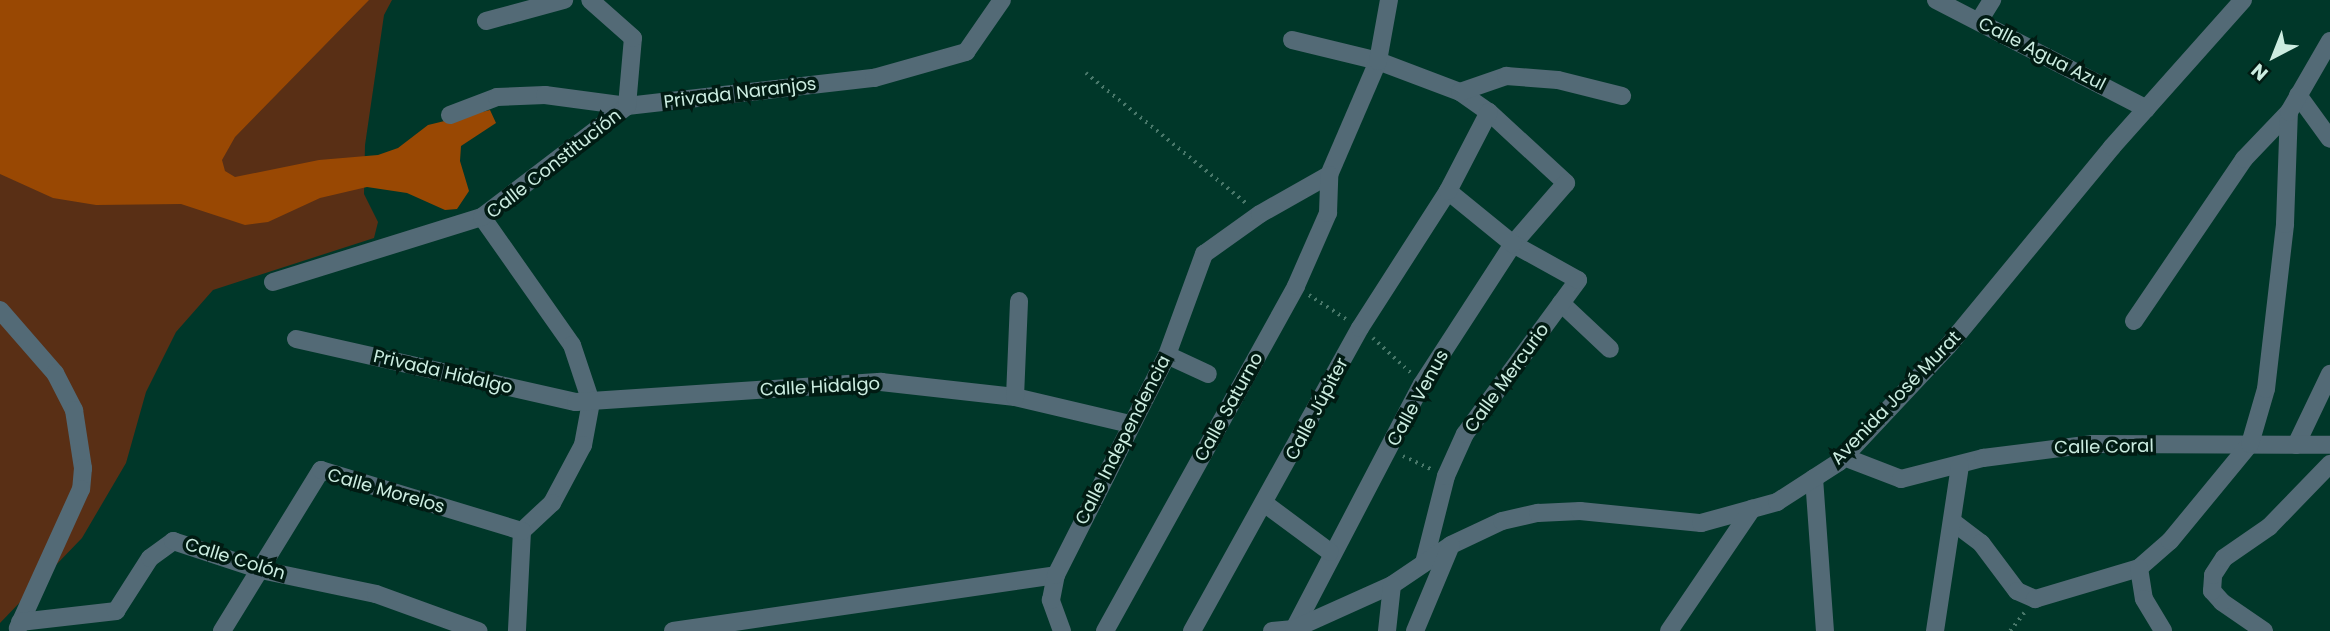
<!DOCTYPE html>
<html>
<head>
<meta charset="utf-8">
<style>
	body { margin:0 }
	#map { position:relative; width:2330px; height:631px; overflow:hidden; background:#003729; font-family:Poppins,sans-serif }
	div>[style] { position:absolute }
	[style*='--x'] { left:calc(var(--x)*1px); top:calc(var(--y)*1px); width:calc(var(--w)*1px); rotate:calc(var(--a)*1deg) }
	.green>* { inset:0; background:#592f15 }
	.forest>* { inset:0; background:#994803 }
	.path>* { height:3.5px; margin-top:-1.75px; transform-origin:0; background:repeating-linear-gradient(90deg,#49786a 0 2px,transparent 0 7px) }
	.minor>* { height:18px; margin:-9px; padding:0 9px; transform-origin:9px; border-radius:9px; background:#536a76 }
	span { translate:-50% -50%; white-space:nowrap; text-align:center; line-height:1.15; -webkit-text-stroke:7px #011b13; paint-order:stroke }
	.street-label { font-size:18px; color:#ccede1 }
	.north { position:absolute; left:2239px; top:21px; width:70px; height:70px; -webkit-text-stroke:5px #011b13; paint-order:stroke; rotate:222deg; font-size:19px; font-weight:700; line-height:28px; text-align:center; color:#ccede1 }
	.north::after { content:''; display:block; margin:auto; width:24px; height:32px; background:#ccede1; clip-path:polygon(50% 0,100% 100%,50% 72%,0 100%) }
</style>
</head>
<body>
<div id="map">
	<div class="green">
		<i style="clip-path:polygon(0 0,392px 0,384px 15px,365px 145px,364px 194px,378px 222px,374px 238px,213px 290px,176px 332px,146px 392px,126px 463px,82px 538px,0 623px)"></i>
	</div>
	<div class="forest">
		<i style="clip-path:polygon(0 0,369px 0,235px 137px,222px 160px,225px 171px,235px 177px,319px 160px,378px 155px,398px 148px,428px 125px,490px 110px,496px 123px,461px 146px,460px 161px,469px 191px,457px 209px,445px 210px,407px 193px,367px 187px,320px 198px,268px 222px,245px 225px,181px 204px,96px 205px,53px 198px,0 174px)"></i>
	</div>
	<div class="path">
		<i style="--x:1086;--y:73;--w:208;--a:39.1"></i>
		<i style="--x:1309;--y:295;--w:44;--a:33"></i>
		<i style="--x:1373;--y:338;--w:52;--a:42.6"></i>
		<i style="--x:1403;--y:456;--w:31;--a:25"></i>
		<i style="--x:2010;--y:631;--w:23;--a:-52"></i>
	</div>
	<div class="minor">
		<i style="--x:1936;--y:0;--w:237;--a:27.3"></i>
		<i style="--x:486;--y:21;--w:81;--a:-15.1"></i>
		<i style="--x:1979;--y:21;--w:25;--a:-58"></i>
		<i style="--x:1292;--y:40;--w:89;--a:13.7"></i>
		<i style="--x:1378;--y:61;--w:88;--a:20.7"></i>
		<i style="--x:1460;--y:92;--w:35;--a:35"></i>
		<i style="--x:1489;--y:112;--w:105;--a:42.7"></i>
		<i style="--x:1566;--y:183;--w:81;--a:131"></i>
		<i style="--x:1513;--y:244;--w:167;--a:123"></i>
		<i style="--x:1422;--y:384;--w:276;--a:117.6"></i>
		<i style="--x:1460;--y:92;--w:49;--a:-19.2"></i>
		<i style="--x:1506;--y:76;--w:52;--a:4.4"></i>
		<i style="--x:1558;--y:80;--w:66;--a:14"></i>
		<i style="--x:2298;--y:95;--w:54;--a:54"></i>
		<i style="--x:450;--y:115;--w:50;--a:-21"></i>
		<i style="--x:497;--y:97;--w:48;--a:-2.4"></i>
		<i style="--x:545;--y:95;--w:83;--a:7.6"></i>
		<i style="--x:627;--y:106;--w:249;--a:-6.5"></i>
		<i style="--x:874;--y:78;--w:96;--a:-15.8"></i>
		<i style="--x:966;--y:52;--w:63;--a:-55.3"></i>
		<i style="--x:482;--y:217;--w:156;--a:54.9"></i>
		<i style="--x:572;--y:345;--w:60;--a:71.6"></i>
		<i style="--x:591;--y:402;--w:44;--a:100.5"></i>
		<i style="--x:583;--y:445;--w:66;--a:118.1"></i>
		<i style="--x:552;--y:503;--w:41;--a:137"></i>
		<i style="--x:522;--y:531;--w:100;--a:92.9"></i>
		<i style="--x:273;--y:282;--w:219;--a:-17.3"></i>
		<i style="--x:482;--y:217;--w:183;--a:-37.4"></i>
		<i style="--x:627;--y:106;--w:68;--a:-85"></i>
		<i style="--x:633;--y:38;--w:57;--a:-138.5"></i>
		<i style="--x:1561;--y:303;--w:67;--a:43.2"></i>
		<i style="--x:0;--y:310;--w:84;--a:48.9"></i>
		<i style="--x:55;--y:373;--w:42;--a:62.8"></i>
		<i style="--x:74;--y:410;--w:59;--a:81.2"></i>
		<i style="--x:83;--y:468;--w:21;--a:95"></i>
		<i style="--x:81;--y:489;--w:153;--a:114.4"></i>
		<i style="--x:2134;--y:321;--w:196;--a:-55.8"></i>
		<i style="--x:2244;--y:159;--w:65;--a:-46.2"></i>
		<i style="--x:296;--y:339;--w:287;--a:12.7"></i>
		<i style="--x:576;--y:402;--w:306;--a:-3.8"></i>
		<i style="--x:881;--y:382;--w:135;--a:6.4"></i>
		<i style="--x:1015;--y:397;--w:118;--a:13.2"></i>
		<i style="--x:1167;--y:355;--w:45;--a:24.9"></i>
		<i style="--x:1015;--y:397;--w:96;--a:-87.6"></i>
		<i style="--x:2296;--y:445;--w:79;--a:-64.4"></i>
		<i style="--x:1844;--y:457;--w:61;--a:21.1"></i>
		<i style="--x:1901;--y:479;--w:85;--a:-14.4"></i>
		<i style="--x:1983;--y:458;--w:111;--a:-7.3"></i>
		<i style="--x:2093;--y:444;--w:237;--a:0.2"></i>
		<i style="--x:1814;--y:478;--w:153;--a:85.9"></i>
		<i style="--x:1264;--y:503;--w:82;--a:36.6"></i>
		<i style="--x:1953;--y:522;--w:35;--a:37"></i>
		<i style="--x:1981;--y:543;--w:60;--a:53.1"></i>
		<i style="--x:2017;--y:591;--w:20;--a:24"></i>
		<i style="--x:2035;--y:599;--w:109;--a:-16.6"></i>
		<i style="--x:2139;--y:568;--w:41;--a:-41.1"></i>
		<i style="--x:2170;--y:541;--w:126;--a:-50.5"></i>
		<i style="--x:2250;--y:444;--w:57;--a:-73.8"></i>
		<i style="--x:2266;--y:389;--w:166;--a:-83.4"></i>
		<i style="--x:2285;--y:224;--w:112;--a:-88"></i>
		<i style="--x:2289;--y:112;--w:82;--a:-60"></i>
		<i style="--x:1424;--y:563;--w:90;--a:-75.8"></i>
		<i style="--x:1446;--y:476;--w:46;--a:-65.7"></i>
		<i style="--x:1465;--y:434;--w:191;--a:-53.7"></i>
		<i style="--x:1578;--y:280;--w:74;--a:-151"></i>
		<i style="--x:1513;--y:244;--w:84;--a:-140.8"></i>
		<i style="--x:2139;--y:568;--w:31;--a:81"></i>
		<i style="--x:2144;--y:599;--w:37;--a:59"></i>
		<i style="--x:20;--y:622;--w:97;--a:-6.5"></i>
		<i style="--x:116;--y:611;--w:63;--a:-57.3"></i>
		<i style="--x:150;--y:558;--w:29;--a:-36"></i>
		<i style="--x:173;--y:541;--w:93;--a:18.2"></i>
		<i style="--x:261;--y:570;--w:117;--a:11.8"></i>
		<i style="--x:376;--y:594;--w:109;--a:19.9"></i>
		<i style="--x:222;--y:631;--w:189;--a:-58.4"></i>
		<i style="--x:321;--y:470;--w:210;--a:16.9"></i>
		<i style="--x:673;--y:631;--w:387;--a:-8.3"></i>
		<i style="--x:1062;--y:631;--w:33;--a:-110"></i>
		<i style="--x:1051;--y:600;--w:25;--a:-79"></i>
		<i style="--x:1056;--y:575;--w:246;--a:-63.2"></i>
		<i style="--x:1167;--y:355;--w:108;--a:-69.9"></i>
		<i style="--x:1204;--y:254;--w:69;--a:-35.5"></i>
		<i style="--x:1260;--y:214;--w:79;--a:-29.5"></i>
		<i style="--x:1329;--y:175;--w:124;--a:-66.7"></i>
		<i style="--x:1378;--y:61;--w:62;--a:-79.8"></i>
		<i style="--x:1105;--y:631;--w:394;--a:-61"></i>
		<i style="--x:1296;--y:286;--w:80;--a:-66.3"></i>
		<i style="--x:1328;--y:213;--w:38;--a:-88"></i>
		<i style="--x:1192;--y:631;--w:346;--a:-61"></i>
		<i style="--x:1360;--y:328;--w:163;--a:-57.3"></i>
		<i style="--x:1448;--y:191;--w:89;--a:-62.6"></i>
		<i style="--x:1272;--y:631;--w:22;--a:-5"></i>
		<i style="--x:1294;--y:629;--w:107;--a:-24.2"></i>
		<i style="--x:1392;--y:585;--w:71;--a:-34.1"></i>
		<i style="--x:1451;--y:545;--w:56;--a:-25.2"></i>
		<i style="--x:1502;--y:521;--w:37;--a:-13"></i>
		<i style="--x:1538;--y:513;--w:42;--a:-2.7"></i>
		<i style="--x:1580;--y:511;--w:122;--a:5.7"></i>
		<i style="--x:1701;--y:523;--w:79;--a:-15.4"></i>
		<i style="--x:1777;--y:502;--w:74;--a:-32.8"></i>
		<i style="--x:1839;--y:462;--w:159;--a:-46.8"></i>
		<i style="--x:1948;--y:346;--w:258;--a:-50.5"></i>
		<i style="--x:2112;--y:147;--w:197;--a:-48.3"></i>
		<i style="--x:1387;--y:631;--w:46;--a:-83.8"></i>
		<i style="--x:1415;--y:631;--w:93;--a:-67.3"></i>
		<i style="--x:1669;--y:631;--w:148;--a:-55.8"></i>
		<i style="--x:1935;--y:631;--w:167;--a:-81.4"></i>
		<i style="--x:2264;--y:631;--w:51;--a:-145.4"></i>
		<i style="--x:2222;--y:602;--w:15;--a:-132"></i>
		<i style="--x:2212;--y:591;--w:16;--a:-86"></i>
		<i style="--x:2213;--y:575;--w:20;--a:-57"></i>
		<i style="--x:2224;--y:558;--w:55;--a:-34.6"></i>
		<i style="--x:2269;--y:527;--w:88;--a:-45.9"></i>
	</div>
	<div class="street-label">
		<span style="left:2042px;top:54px;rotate:27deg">Calle Agua Azul</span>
		<span style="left:740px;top:93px;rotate:-7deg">Privada Naranjos</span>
		<span style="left:554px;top:164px;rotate:-38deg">Calle Constitución</span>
		<span style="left:443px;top:372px;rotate:13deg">Privada Hidalgo</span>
		<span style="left:1507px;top:378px;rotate:-54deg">Calle Mercurio</span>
		<span style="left:820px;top:387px;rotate:-3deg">Calle Hidalgo</span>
		<span style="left:1418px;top:398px;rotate:-61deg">Calle Venus</span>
		<span style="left:1896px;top:398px;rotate:-46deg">Avenida José Murat</span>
		<span style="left:1229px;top:407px;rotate:-61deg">Calle Saturno</span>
		<span style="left:1317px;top:409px;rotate:-62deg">Calle Júpiter</span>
		<span style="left:1123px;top:440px;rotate:-63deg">Calle Independencia</span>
		<span style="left:2104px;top:447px;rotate:-1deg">Calle Coral</span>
		<span style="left:386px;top:491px;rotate:16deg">Calle Morelos</span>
		<span style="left:235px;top:559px;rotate:17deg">Calle Colón</span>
	</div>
	<div class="north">N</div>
</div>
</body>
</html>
